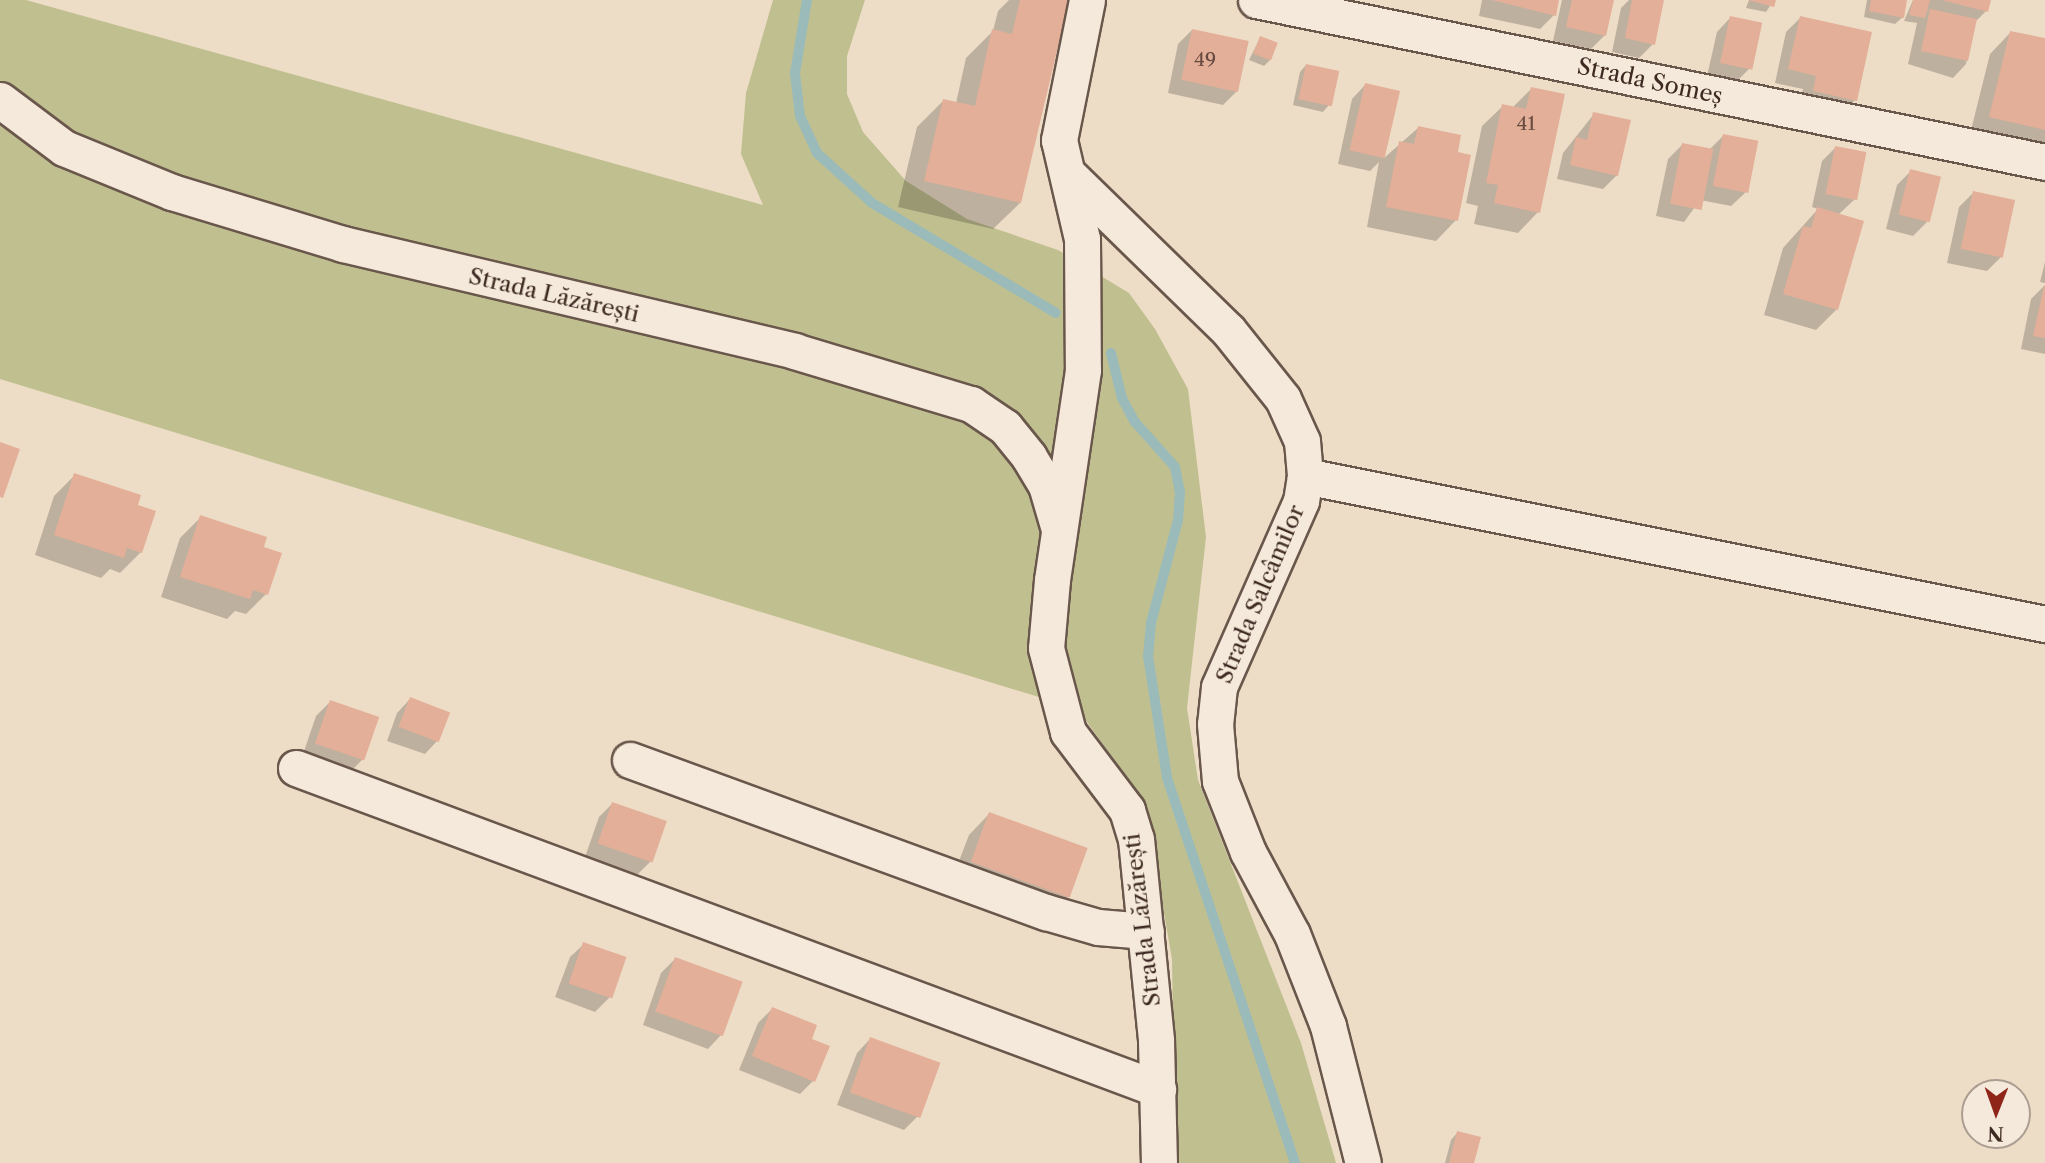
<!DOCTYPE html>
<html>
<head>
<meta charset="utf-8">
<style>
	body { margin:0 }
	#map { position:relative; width:2045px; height:1163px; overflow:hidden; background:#eeddc6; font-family:"Libre Caslon Text",serif }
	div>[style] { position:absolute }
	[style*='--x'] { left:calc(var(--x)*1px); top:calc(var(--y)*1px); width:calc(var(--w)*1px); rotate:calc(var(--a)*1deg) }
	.green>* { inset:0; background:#c0bf90 }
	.shadow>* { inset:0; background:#0003 }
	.stream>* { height:10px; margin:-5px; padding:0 5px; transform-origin:5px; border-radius:5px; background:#9abbba }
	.building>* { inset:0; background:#e3af99; transform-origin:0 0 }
	.roads { filter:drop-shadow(2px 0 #6a574c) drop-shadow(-2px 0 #6a574c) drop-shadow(0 2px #6a574c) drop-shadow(0 -2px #6a574c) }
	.minor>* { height:35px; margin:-17.5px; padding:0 17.5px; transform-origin:17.5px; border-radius:17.5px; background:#f4e9da }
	span { translate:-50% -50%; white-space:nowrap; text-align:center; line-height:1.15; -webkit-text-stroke:5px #f4e9da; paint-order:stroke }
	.number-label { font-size:19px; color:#674b40 }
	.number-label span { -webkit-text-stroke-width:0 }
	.street-label { font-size:23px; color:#3e2a23 }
	.north { position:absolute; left:1961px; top:1079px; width:70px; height:70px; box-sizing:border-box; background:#f4e9da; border:2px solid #ab9d91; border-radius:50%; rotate:181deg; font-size:19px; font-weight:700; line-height:28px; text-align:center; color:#3e2a23 }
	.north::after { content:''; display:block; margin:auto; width:24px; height:32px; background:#8f2418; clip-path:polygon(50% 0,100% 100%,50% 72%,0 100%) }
</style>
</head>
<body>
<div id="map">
	<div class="green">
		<i style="clip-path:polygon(0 0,26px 0,763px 205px,741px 154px,746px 93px,773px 0,865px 0,847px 56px,847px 94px,863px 132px,906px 181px,967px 219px,1058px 250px,1129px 293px,1155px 329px,1188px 389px,1206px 537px,1187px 708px,1198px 780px,1301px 1043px,1336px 1163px,1175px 1163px,1172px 959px,1153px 851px,1126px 778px,1078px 709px,0 379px)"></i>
	</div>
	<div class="shadow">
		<i style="clip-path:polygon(1009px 0,1067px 0,1020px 203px,993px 229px,898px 207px,917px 127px,944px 100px,956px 103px,966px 58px,993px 31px,998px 11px)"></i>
		<i style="clip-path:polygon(1482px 0,1557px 0,1554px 15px,1540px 29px,1479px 16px)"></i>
		<i style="clip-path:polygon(1562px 0,1612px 0,1605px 35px,1591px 49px,1553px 41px)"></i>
		<i style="clip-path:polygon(1629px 0,1659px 0,1653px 44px,1639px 58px,1612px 52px,1621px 8px)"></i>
		<i style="clip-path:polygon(1749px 0,1774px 0,1766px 12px,1746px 8px)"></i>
		<i style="clip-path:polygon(1867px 0,1905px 0,1904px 16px,1895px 24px,1864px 17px)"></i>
		<i style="clip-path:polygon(1913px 0,1989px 0,1986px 11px,1975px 22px,1966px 64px,1953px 78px,1908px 64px,1917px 23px,1904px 21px)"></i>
		<i style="clip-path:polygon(1730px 18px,1750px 68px,1736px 82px,1707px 76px,1717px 32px)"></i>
		<i style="clip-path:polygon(1800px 18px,1855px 100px,1842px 114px,1800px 105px,1803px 89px,1775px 83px,1786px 32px)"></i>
		<i style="clip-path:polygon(1192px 30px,1237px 91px,1223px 105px,1168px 93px,1178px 44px)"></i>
		<i style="clip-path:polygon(2010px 33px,2045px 40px,2045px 155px,1969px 138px,1990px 54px)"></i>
		<i style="clip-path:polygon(1260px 38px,1271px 59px,1264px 66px,1249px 60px)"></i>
		<i style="clip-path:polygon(1306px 65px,1329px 105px,1323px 112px,1293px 105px,1300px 72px)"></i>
		<i style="clip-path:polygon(1365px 85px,1398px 92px,1384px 158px,1418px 128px,1456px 153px,1456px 220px,1436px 241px,1367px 227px,1379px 162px,1370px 171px,1338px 164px,1352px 99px)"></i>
		<i style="clip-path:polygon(1531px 89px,1538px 212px,1518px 233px,1474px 224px,1478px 206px,1466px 203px,1482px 126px,1503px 106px,1512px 108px)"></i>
		<i style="clip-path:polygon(1594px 114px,1617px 175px,1603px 189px,1557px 179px,1563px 153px)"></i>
		<i style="clip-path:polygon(1723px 136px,1745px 193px,1731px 206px,1700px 200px,1684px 222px,1656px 216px,1668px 159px,1682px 145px,1709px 150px)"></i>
		<i style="clip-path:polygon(1836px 147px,1854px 200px,1838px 215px,1837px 309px,1816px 330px,1764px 315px,1783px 248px,1818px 209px,1812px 207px,1822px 161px)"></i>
		<i style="clip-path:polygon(1911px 171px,1927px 222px,1913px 236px,1886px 229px,1897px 185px)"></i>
		<i style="clip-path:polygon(1973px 193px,2001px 257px,1987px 271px,1947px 263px,1959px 207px)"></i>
		<i style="clip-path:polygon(2045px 262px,2045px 283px,2040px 282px)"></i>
		<i style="clip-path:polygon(2045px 285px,2045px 354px,2021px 349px,2031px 299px)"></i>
		<i style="clip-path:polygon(75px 475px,136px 506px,141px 552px,120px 573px,110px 569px,101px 578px,35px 555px,54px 496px)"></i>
		<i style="clip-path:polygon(201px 517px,262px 548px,266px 594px,246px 614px,235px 611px,227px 619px,161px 597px,180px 538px)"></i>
		<i style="clip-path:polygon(410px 699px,438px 740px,425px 754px,387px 741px,397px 713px)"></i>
		<i style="clip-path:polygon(330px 702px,363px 759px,349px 773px,302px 757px,316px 716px)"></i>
		<i style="clip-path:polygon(612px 804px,665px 822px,651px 861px,637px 875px,585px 857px,599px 817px)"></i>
		<i style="clip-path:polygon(989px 814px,1068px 897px,1047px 917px,951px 882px,969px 835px)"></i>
		<i style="clip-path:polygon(584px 944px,624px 958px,609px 998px,595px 1012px,555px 997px,570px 957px)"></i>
		<i style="clip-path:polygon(675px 959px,721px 1035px,708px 1049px,643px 1025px,661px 973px)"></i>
		<i style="clip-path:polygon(772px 1009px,810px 1040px,813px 1081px,800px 1094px,739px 1070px,758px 1023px)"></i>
		<i style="clip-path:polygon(870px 1039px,918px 1116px,904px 1130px,837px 1105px,857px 1053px)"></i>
		<i style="clip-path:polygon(1457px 1133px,1473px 1163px,1445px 1163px,1451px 1140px)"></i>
	</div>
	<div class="stream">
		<i style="--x:807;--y:0;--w:74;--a:99.3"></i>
		<i style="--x:795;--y:73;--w:43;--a:83.4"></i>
		<i style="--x:800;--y:116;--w:41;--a:65.3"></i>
		<i style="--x:817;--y:153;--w:74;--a:42.3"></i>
		<i style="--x:872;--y:203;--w:214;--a:30.9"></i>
		<i style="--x:1111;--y:353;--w:46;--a:76.3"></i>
		<i style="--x:1122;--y:398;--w:27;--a:62"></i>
		<i style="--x:1135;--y:422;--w:60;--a:48.4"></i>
		<i style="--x:1175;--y:467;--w:25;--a:79"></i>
		<i style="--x:1180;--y:492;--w:28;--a:94"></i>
		<i style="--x:1178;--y:520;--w:106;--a:104.7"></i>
		<i style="--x:1151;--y:623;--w:33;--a:95"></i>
		<i style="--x:1148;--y:656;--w:123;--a:81.1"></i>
		<i style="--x:1167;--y:778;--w:406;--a:71.6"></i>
	</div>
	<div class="building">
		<i style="clip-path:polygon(1020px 0,1069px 0,1021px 203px,924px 181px,943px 99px,975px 106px,992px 29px,1012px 34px)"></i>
		<i style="clip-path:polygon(1492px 0,1559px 0,1556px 16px)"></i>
		<i style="clip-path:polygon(1572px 0,1614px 0,1606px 36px,1566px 27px)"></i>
		<i style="clip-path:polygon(1632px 0,1664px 0,1655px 45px,1625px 38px)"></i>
		<i style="clip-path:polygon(1748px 0,1776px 0,1774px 7px)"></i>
		<i style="clip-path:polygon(1871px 0,1907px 0,1904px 18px,1869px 11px)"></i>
		<i style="clip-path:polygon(1913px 0,1930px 0,1925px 18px,1909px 15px)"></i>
		<i style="clip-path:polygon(1942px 0,1991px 0,1988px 12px)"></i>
		<i style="left:1930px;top:9px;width:48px;height:43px;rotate:12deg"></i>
		<i style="left:1730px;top:16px;width:33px;height:48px;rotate:12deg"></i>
		<i style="clip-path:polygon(1800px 16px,1872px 32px,1857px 101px,1813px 91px,1816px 76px,1788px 69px)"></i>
		<i style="left:1192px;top:29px;width:58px;height:52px;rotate:12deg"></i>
		<i style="clip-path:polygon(2010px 31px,2045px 38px,2045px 130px,1989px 117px)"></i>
		<i style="left:1260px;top:36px;width:19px;height:19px;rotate:21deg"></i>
		<i style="left:1306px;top:64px;width:34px;height:36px;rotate:12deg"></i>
		<i style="left:1365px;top:83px;width:36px;height:69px;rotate:13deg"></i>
		<i style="clip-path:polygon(1531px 87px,1565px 94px,1540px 213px,1494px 203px,1498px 185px,1486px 183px,1502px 104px,1526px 109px)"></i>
		<i style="clip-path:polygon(1593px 112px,1631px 120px,1618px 176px,1570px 165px,1576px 137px,1587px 140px)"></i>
		<i style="clip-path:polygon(1418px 126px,1461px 135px,1458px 152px,1471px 155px,1458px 221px,1386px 207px,1399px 141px,1414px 144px)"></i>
		<i style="left:1723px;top:134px;width:36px;height:53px;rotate:11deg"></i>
		<i style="left:1682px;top:143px;width:32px;height:62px;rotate:11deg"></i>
		<i style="left:1835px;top:146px;width:32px;height:49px;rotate:11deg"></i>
		<i style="left:1910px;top:169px;width:32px;height:47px;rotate:14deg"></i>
		<i style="left:1973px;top:191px;width:43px;height:59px;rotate:12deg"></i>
		<i style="clip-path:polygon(1817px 207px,1864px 221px,1838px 310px,1783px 294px,1803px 226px,1811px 228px)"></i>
		<i style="clip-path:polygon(2044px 286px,2045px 286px,2045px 338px,2033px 336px)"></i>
		<i style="clip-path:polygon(0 442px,20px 449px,3px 498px,0 497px)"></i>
		<i style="clip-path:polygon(74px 473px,141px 495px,138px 505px,156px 511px,142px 553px,127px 548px,124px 558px,54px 535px)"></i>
		<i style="clip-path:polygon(200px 515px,267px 537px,264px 547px,282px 553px,268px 595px,253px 590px,250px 599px,180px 577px)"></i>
		<i style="left:410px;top:697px;width:43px;height:32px;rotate:21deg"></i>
		<i style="left:330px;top:700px;width:52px;height:46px;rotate:19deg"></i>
		<i style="left:612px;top:802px;width:58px;height:44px;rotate:19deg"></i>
		<i style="left:989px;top:812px;width:105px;height:53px;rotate:20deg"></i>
		<i style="left:583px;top:942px;width:46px;height:44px;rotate:19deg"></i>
		<i style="left:675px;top:957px;width:72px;height:58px;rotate:20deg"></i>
		<i style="clip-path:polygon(772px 1007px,817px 1025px,812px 1039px,830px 1046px,815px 1082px,752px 1056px)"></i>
		<i style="left:870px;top:1037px;width:75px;height:59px;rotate:20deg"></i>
		<i style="clip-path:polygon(1457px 1131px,1481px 1137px,1474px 1163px,1449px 1163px)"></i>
	</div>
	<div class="roads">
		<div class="minor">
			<i style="--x:1087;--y:0;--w:143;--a:101.3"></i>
			<i style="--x:1059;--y:140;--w:102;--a:76.9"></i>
			<i style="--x:1082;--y:239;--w:131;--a:89.6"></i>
			<i style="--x:1083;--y:370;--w:212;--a:98.4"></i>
			<i style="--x:1052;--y:580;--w:68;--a:95"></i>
			<i style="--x:1046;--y:648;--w:87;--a:75.3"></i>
			<i style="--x:1068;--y:732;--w:98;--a:52.9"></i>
			<i style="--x:1127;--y:810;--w:30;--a:73"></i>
			<i style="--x:1136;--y:839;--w:203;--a:84.3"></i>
			<i style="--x:1156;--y:1041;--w:122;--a:88.6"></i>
			<i style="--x:1256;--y:0;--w:805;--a:11.6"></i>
			<i style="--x:0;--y:100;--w:80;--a:36.9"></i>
			<i style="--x:64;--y:148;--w:117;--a:22.2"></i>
			<i style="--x:172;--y:192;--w:179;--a:16.9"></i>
			<i style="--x:343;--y:244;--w:464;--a:13.3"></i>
			<i style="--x:794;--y:351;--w:185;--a:16.7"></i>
			<i style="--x:971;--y:404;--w:41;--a:34.1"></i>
			<i style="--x:1005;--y:427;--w:38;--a:51"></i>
			<i style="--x:1029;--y:457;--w:33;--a:59"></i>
			<i style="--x:1046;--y:485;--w:43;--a:73.7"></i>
			<i style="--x:1069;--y:175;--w:222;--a:44.3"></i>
			<i style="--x:1228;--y:330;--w:88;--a:51.4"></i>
			<i style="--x:1283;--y:399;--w:46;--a:65.7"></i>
			<i style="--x:1302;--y:441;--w:35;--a:85"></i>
			<i style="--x:1305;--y:476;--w:25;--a:99"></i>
			<i style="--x:1301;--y:501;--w:203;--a:113.8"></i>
			<i style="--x:1219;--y:687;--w:37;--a:96"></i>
			<i style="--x:1215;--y:724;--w:57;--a:85"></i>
			<i style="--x:1220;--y:781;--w:76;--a:68.5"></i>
			<i style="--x:1248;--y:852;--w:93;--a:61.8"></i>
			<i style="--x:1292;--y:934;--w:99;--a:68.6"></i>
			<i style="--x:1328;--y:1026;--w:141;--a:75.7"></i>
			<i style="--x:1305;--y:476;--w:755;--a:11.31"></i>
			<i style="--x:630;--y:760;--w:443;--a:20.1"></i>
			<i style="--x:1046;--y:912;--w:54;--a:16.1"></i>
			<i style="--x:1098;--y:927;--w:48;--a:4.8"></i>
			<i style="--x:296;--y:768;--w:920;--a:20.42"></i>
		</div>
	</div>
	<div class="number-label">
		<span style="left:1205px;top:60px">49</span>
		<span style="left:1526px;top:124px">41</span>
	</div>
	<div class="street-label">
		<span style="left:1650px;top:81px;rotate:12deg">Strada Someș</span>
		<span style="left:554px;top:295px;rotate:13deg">Strada Lăzărești</span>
		<span style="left:1260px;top:594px;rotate:-67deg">Strada Salcâmilor</span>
		<span style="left:1142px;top:920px;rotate:-97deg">Strada Lăzărești</span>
	</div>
	<div class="north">N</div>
</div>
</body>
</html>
